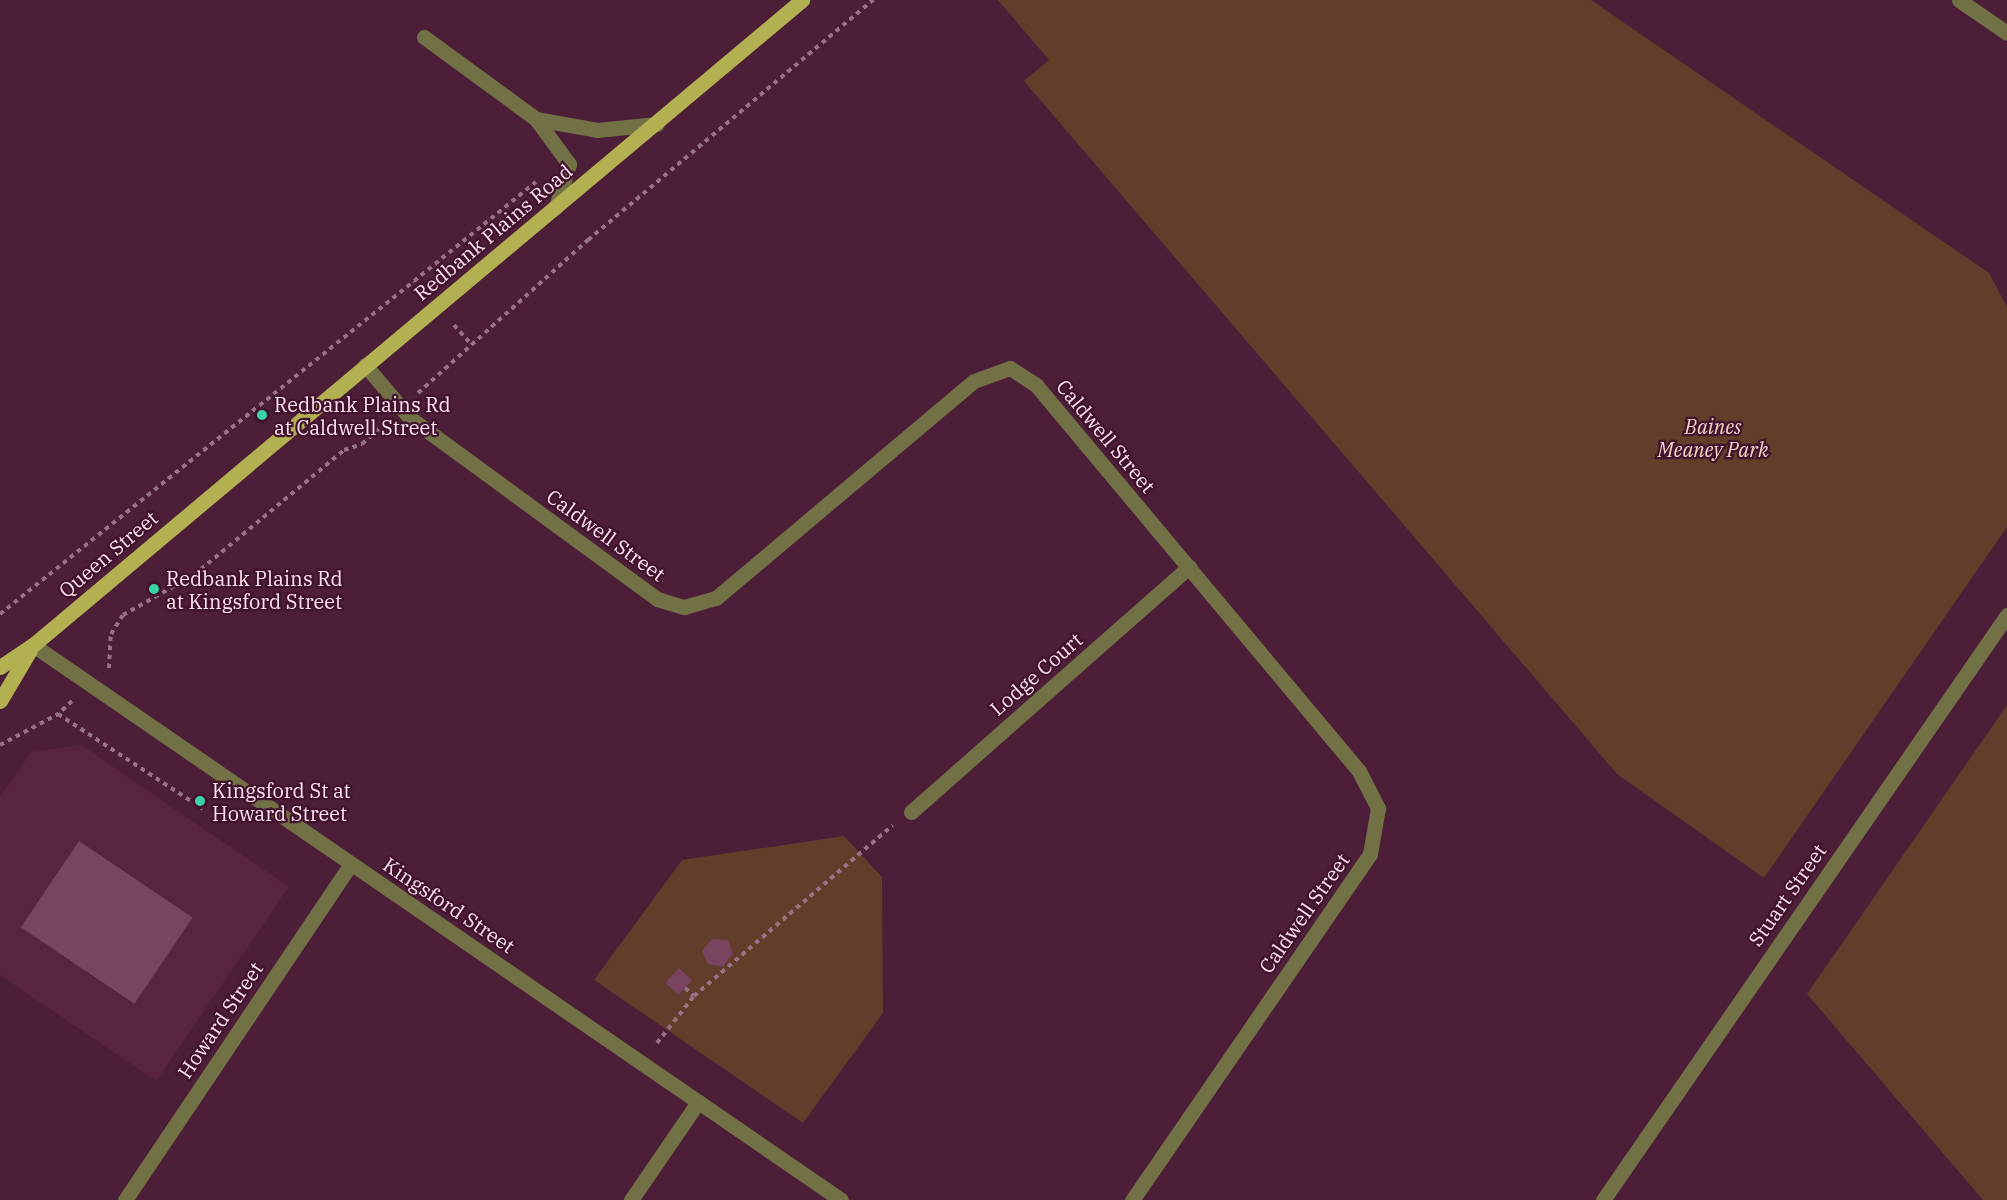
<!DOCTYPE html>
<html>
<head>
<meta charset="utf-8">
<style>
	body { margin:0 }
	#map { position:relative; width:2007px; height:1200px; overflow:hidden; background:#4c1e38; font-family:"IBM Plex Serif",serif }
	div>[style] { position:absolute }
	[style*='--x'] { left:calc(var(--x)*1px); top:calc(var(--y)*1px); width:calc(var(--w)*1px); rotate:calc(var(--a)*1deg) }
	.built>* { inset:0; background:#592442 }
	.green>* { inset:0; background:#613d2a }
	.building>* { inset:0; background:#78445f; transform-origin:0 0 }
	.path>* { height:4px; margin-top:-2px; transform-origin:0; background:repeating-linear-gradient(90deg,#977186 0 4.5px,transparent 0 9px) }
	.minor>* { height:15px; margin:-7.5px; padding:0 7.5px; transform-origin:7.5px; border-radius:7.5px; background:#727145 }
	.major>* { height:15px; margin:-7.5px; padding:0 7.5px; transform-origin:7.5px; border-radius:7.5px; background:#b2b050 }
	.dots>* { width:16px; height:16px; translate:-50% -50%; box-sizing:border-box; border:3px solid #41132d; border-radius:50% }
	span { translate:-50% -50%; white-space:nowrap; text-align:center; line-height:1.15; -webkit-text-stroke:4.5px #41132d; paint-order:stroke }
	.street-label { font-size:20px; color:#fbe2ee }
	.poi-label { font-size:20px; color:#fbe2ee }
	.left { translate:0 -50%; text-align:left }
	.park-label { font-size:20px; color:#f6d4c4; font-style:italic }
</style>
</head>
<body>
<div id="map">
	<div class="built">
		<i style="clip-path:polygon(81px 745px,289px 887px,156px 1081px,0 975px,0 797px,31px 752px)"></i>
	</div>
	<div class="green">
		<i style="clip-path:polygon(998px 0,1591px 0,1989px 273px,2007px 307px,2007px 527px,1764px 878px,1617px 774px,1024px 81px,1049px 60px)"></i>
		<i style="clip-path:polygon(2007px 705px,2007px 1200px,1983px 1200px,1807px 994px)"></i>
		<i style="clip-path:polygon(844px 836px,882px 877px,883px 1013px,803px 1123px,594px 980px,682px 860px)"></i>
	</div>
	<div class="building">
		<i style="left:79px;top:841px;width:137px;height:104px;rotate:34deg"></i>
		<i style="clip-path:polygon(712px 939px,728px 940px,733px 953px,723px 967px,708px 964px,702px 951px)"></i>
		<i style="left:679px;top:968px;width:18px;height:20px;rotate:43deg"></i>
	</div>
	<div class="path">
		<i style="--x:421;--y:288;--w:10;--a:-135"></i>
		<i style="--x:414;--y:281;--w:157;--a:-39.1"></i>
		<i style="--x:454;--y:325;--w:24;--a:48"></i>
		<i style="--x:418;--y:393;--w:229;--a:-42"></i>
		<i style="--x:588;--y:240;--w:373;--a:-40.1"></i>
		<i style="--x:0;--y:614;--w:531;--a:-38.81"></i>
		<i style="--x:109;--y:668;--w:34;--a:-87"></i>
		<i style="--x:111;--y:634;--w:22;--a:-58"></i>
		<i style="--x:123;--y:615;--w:81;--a:-29.4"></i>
		<i style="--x:194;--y:575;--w:195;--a:-39.8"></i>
		<i style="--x:344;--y:450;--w:19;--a:-18"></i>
		<i style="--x:362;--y:444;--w:30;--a:-42"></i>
		<i style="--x:72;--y:701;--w:19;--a:137"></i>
		<i style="--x:58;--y:714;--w:173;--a:33.2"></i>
		<i style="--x:0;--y:745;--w:66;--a:-28.1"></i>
		<i style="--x:685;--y:988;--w:12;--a:42"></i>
		<i style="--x:657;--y:1043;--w:60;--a:-51.8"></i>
		<i style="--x:694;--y:996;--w:262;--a:-40.7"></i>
	</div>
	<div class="minor">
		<i style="--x:1959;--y:0;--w:58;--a:34.5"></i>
		<i style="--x:424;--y:37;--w:139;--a:36.2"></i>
		<i style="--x:556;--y:207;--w:45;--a:-73.2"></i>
		<i style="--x:569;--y:164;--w:56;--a:-126.3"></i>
		<i style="--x:536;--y:119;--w:62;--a:10.2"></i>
		<i style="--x:597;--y:130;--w:60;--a:-5.7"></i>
		<i style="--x:365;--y:365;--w:70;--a:49.7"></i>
		<i style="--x:410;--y:418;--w:306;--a:36.2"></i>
		<i style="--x:657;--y:599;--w:28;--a:17"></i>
		<i style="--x:684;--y:607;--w:33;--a:-16"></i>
		<i style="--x:716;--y:598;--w:337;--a:-40.1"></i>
		<i style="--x:974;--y:381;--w:38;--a:-20"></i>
		<i style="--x:1010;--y:368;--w:31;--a:33"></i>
		<i style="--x:1036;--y:385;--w:503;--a:50.08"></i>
		<i style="--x:1359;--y:771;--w:42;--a:62.8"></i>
		<i style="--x:1378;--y:808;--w:47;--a:99.9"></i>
		<i style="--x:1370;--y:854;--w:420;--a:124.5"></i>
		<i style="--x:33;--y:645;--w:980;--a:34.48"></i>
		<i style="--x:911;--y:812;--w:371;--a:-41.4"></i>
		<i style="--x:125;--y:1200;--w:405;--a:-56.1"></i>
		<i style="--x:631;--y:1200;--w:119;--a:-55.6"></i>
		<i style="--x:1603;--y:1200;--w:711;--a:-55.37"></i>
	</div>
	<div class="major">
		<i style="--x:0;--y:667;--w:40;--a:-34"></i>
		<i style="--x:33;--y:645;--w:1004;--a:-39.99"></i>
		<i style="--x:0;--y:701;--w:59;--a:-59.5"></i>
	</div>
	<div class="dots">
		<i style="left:262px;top:415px;background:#39d4a5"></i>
		<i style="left:154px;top:589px;background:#39d4a5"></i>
		<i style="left:200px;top:801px;background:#39d4a5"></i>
	</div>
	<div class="street-label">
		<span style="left:493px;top:232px;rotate:-40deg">Redbank Plains Road</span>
		<span style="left:1106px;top:436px;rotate:50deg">Caldwell Street</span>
		<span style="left:606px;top:535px;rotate:36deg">Caldwell Street</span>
		<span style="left:108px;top:554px;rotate:-40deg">Queen Street</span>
		<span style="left:1036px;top:674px;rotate:-41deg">Lodge Court</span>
		<span style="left:1787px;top:895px;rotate:-55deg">Stuart Street</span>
		<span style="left:449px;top:905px;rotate:34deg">Kingsford Street</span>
		<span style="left:1304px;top:913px;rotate:-55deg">Caldwell Street</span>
		<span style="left:220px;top:1020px;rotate:-56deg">Howard Street</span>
	</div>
	<div class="poi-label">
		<span class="left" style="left:274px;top:416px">Redbank Plains Rd<br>at Caldwell Street</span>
		<span class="left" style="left:166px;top:590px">Redbank Plains Rd<br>at Kingsford Street</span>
		<span class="left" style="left:212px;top:802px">Kingsford St at<br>Howard Street</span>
	</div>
	<div class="park-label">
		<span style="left:1713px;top:438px">Baines<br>Meaney Park</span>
	</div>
</div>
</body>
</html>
